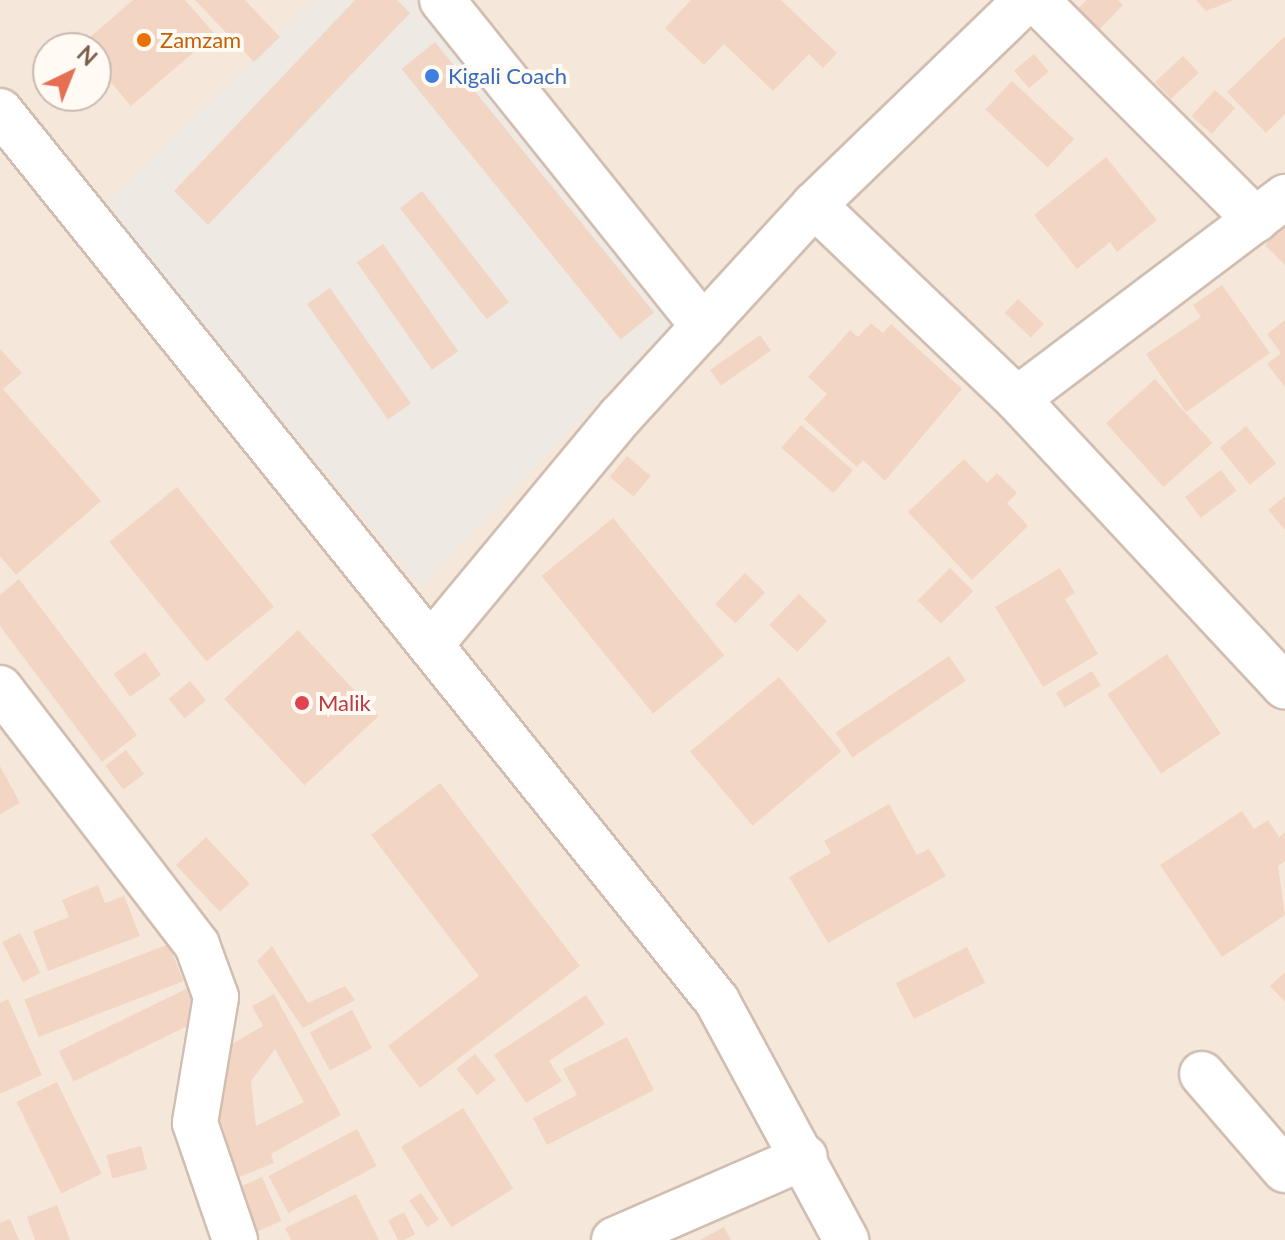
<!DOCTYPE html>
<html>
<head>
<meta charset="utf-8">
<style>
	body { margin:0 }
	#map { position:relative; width:1285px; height:1240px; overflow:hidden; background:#fdf6ec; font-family:Lato,sans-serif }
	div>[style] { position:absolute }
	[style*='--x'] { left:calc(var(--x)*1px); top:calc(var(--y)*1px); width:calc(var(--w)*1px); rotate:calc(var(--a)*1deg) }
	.residential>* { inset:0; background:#f5e8da }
	.industrial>* { inset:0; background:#efe9e4 }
	.building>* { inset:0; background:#f3d5c3; transform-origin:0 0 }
	.roads { filter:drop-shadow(2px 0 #d1beb0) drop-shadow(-2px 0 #d1beb0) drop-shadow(0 2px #d1beb0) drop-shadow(0 -2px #d1beb0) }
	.street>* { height:44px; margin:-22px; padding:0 22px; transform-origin:22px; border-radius:22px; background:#fff }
	.secondary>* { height:44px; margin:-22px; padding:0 22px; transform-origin:22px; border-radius:22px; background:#fff }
	.dots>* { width:22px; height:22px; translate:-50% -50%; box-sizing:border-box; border:4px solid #fffaf3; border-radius:50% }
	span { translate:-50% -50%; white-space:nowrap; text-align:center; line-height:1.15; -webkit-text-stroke:8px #fffaf3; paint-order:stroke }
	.food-label { font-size:22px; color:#c56008 }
	.left { translate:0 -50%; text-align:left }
	.shop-label { font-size:22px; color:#366cbe }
	.health-label { font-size:22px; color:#be3a42 }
	.north { position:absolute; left:32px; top:32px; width:80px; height:80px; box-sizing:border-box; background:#fffaf3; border:2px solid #cabbb1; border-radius:50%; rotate:43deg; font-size:22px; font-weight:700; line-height:32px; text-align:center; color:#7a5c4d }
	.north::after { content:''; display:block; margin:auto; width:28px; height:36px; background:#e76f51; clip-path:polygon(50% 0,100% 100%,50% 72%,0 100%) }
</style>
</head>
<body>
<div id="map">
	<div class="residential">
		<i style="clip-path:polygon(evenodd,0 0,1285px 0,1285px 1240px,0 1240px,0 0,48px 48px,96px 48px,96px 96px,48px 96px,48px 48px)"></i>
	</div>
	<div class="industrial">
		<i style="clip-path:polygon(313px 0,415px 0,672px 323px,421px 588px,104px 205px)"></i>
	</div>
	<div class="building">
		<i style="clip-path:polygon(133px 0,185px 0,215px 34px,131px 106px,96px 65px,96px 48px,80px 46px)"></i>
		<i style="clip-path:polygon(195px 0,245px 0,280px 37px,254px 62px)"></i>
		<i style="clip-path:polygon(355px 0,397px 0,410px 13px,208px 225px,174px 191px)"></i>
		<i style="clip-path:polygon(691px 0,781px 0,837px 53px,823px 68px,809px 54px,773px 91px,724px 44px,704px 65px,665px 28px)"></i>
		<i style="clip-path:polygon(1087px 0,1118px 0,1123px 5px,1097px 32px,1076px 10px)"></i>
		<i style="clip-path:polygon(1196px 0,1234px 0,1206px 11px)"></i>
		<i style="clip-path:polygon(1285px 36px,1285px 114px,1266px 133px,1227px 92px)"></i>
		<i style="left:435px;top:42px;width:348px;height:43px;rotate:51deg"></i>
		<i style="left:1034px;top:54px;width:23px;height:26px;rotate:50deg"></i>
		<i style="left:1183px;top:56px;width:23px;height:38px;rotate:47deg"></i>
		<i style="left:1012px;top:81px;width:85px;height:39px;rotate:43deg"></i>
		<i style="left:1215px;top:90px;width:27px;height:35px;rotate:42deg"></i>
		<i style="clip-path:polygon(1106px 157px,1157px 220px,1117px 252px,1110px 242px,1077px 269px,1034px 215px)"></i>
		<i style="left:422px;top:191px;width:141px;height:28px;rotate:52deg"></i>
		<i style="clip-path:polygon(1285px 225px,1285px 265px,1265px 245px)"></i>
		<i style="left:383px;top:244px;width:131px;height:32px;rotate:55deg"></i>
		<i style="clip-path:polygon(1222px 285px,1270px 353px,1186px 412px,1146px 354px,1201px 317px,1193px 305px)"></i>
		<i style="left:330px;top:288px;width:141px;height:28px;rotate:55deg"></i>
		<i style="left:1018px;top:299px;width:36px;height:19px;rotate:44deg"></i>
		<i style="clip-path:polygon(1285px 320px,1285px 387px,1267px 364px,1281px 353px,1267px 334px)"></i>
		<i style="clip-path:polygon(871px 323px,883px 333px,891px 324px,962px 389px,885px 481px,863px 460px,857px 467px,804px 419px,827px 394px,808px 377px,850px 330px,858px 337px)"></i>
		<i style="left:760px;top:335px;width:19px;height:61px;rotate:55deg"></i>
		<i style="clip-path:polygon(0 349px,22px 373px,3px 389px,101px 501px,16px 575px,0 556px)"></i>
		<i style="left:1155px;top:379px;width:86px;height:66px;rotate:48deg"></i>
		<i style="left:801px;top:425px;width:69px;height:30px;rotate:41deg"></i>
		<i style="left:1246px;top:426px;width:48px;height:34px;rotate:51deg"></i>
		<i style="left:627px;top:456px;width:31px;height:27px;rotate:40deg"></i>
		<i style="clip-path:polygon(964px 459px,987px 483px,997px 473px,1017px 493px,1007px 503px,1028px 526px,972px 580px,908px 512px)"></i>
		<i style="left:1221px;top:470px;width:26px;height:45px;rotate:53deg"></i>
		<i style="left:177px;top:487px;width:154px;height:87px;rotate:51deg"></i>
		<i style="clip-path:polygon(1285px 496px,1285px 530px,1268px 510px)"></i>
		<i style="left:613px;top:518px;width:177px;height:92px;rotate:51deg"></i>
		<i style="left:950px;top:568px;width:33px;height:46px;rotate:45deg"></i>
		<i style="clip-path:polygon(1060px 568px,1075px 593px,1065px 599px,1098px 654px,1043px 687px,995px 607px)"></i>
		<i style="left:745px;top:573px;width:28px;height:43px;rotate:44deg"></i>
		<i style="clip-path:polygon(19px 579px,137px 735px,102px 762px,0 626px,0 595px)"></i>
		<i style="left:799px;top:594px;width:39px;height:43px;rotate:44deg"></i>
		<i style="left:298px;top:630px;width:118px;height:101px;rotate:47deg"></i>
		<i style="left:145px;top:652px;width:28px;height:38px;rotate:55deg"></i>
		<i style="left:1167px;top:654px;width:96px;height:72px;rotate:56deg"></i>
		<i style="left:949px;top:656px;width:30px;height:137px;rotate:56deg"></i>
		<i style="left:1092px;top:671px;width:17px;height:42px;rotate:59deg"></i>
		<i style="left:779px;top:677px;width:97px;height:116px;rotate:50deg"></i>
		<i style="left:190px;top:681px;width:25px;height:28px;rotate:50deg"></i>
		<i style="left:126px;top:750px;width:30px;height:26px;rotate:53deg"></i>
		<i style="clip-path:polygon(0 766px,20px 803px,0 814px)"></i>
		<i style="clip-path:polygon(440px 783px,580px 966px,420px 1088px,388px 1046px,479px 976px,371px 835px)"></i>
		<i style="clip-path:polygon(889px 804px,917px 855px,929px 849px,946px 876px,828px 943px,789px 877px,831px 853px,824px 841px)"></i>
		<i style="clip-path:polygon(1242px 811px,1254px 829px,1268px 820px,1279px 837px,1285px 832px,1285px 861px,1278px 866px,1285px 915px,1222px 957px,1160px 865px)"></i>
		<i style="left:206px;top:837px;width:64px;height:41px;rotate:47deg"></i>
		<i style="clip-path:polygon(98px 885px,105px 903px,124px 896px,140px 936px,48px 971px,33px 931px,69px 917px,62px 900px)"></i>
		<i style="left:20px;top:933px;width:45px;height:20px;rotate:63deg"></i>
		<i style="left:169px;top:944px;width:40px;height:155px;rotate:69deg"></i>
		<i style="clip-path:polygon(272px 946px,308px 1003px,345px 986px,355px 1000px,303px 1028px,257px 961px)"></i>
		<i style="left:967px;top:947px;width:40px;height:80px;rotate:63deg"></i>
		<i style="clip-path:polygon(1285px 972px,1285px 1002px,1270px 986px)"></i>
		<i style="left:190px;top:987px;width:34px;height:146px;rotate:64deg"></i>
		<i style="clip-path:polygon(evenodd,274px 994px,341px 1115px,271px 1154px,274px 1163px,237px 1178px,220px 1119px,222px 1050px,263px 1026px,252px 1006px,274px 994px,275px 1049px,304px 1102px,256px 1126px,251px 1081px,275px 1049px)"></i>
		<i style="clip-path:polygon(586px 995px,605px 1024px,549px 1061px,562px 1081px,526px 1103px,494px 1055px)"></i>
		<i style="clip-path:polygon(8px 999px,42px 1075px,0 1094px,0 1003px)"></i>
		<i style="left:352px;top:1010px;width:43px;height:48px;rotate:62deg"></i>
		<i style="clip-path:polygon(627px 1037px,654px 1090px,547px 1145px,533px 1118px,577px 1095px,563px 1069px)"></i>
		<i style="left:475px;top:1054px;width:33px;height:24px;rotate:51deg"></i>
		<i style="left:57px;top:1082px;width:102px;height:45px;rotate:64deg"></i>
		<i style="left:463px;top:1108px;width:95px;height:73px;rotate:58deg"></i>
		<i style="left:357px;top:1129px;width:42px;height:100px;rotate:62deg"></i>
		<i style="left:141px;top:1146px;width:24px;height:36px;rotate:75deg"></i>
		<i style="left:262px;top:1177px;width:48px;height:40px;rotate:66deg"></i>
		<i style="left:421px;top:1193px;width:32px;height:14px;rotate:56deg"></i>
		<i style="clip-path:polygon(356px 1194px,379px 1240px,291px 1240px,285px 1228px)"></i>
		<i style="clip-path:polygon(57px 1205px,70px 1240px,35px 1240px,27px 1217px)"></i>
		<i style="left:404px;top:1212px;width:25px;height:18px;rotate:63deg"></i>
		<i style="clip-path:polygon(10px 1219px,19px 1240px,0 1240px,0 1223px)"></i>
		<i style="clip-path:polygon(724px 1227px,731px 1240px,700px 1240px)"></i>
	</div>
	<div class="roads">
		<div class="street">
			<i style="--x:442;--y:0;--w:418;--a:51.3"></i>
			<i style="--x:1036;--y:0;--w:311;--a:45"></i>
			<i style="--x:814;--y:205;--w:281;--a:43.7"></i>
			<i style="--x:1017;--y:399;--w:393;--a:47"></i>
			<i style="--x:1017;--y:399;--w:336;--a:-37"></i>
			<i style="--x:433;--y:642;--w:293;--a:-50.3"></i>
			<i style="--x:620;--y:417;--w:287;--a:-47.5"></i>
			<i style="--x:814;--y:205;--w:295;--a:-44"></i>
			<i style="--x:0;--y:688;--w:324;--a:52.5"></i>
			<i style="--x:197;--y:945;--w:55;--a:69.9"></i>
			<i style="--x:216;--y:997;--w:128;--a:99.5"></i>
			<i style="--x:195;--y:1123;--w:124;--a:71.1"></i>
			<i style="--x:1202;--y:1074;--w:127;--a:49.2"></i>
			<i style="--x:614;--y:1240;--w:208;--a:-23.5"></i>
		</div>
		<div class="secondary">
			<i style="--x:0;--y:111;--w:1143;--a:51.14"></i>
			<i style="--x:717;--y:1001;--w:272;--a:61.6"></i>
		</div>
	</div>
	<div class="dots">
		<i style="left:144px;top:40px;background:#e8710a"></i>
		<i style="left:432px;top:76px;background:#3f7fe0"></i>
		<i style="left:302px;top:703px;background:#e0444e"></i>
	</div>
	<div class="food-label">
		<span class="left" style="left:160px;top:40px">Zamzam</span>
	</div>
	<div class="shop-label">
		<span class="left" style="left:448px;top:76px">Kigali Coach</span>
	</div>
	<div class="health-label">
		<span class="left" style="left:318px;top:703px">Malik</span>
	</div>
	<div class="north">N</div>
</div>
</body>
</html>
